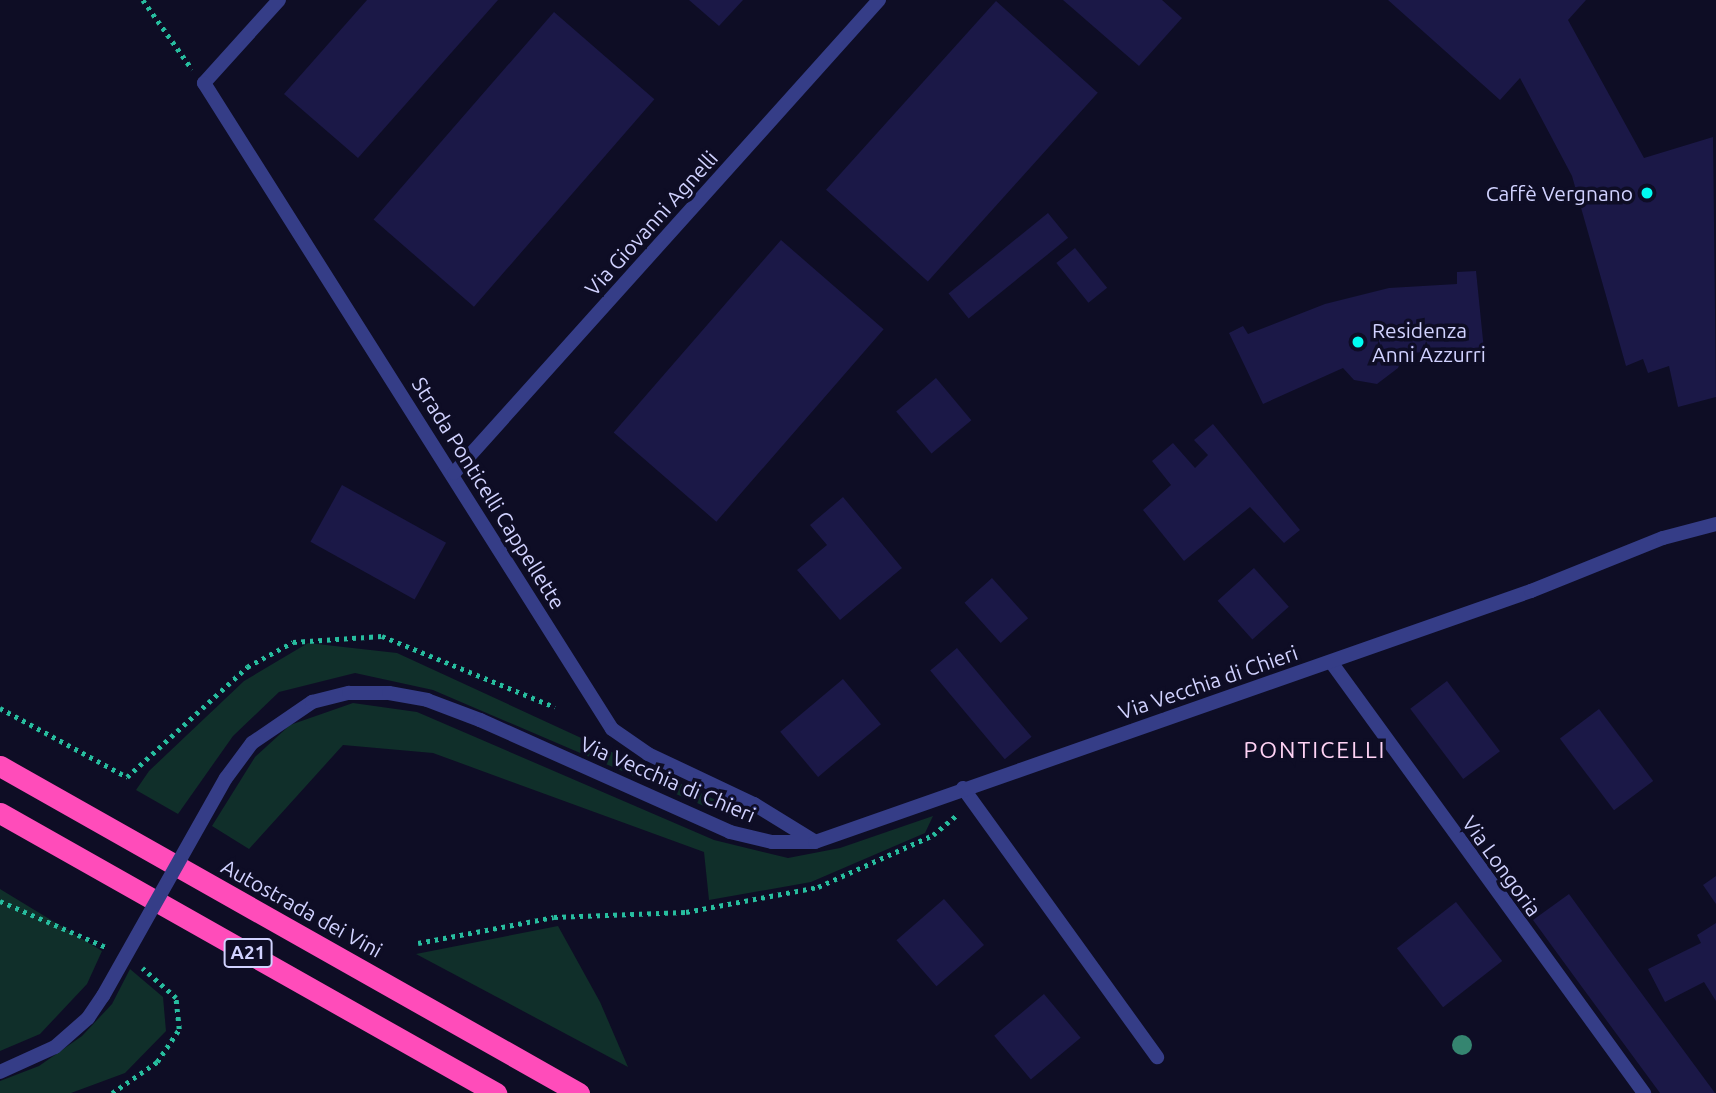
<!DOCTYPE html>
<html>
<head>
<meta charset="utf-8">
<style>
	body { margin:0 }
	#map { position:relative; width:1716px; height:1093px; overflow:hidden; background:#0e0d25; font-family:Ubuntu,sans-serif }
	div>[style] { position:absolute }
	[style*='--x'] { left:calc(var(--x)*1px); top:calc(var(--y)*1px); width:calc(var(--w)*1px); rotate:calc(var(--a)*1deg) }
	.green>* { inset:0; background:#102f2a }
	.building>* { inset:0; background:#1b1847; transform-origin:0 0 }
	.path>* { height:4.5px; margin-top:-2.25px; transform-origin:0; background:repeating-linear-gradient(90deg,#27bd9f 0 3.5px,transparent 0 8.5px) }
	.lane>* { height:14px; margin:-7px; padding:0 7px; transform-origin:7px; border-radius:7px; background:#353d87 }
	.street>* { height:14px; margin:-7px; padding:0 7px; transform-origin:7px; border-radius:7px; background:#353d87 }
	.highway>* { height:21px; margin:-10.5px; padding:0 10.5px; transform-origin:10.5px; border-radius:10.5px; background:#ff4cba }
	.street-bridge>* { height:14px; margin:-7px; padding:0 7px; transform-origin:7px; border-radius:7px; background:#353d87 }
	.trees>* { width:20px; height:20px; margin:-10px; border-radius:50%; background:#358570 }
	.dots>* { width:19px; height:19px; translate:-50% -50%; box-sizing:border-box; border:4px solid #0e0d25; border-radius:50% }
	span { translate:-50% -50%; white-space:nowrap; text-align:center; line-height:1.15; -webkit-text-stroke:7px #0e0d25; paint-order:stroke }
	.shield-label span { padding:2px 5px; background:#0e0d25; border:2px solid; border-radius:5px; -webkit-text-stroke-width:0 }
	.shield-label { font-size:19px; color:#d1d2ff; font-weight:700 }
	.poi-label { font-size:21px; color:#d1d2ff }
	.right { translate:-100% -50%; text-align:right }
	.left { translate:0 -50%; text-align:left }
	.street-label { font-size:21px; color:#d1d2ff }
	.neighbourhood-label { font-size:23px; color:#ffd3f5; letter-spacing:2px }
</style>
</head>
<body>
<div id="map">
	<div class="green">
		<i style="clip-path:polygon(308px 643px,397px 653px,744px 813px,732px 818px,433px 690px,355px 673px,279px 692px,233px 736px,178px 814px,136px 790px,149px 771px,244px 681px)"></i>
		<i style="clip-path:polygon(353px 703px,417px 712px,714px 840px,788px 858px,840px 848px,933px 816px,925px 833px,811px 882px,709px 900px,704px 852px,433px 753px,343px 745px,249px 849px,212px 826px,255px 757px,290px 725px)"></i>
		<i style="clip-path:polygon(0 889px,102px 951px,87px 984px,40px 1034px,0 1051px)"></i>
		<i style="clip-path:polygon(558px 926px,600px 1002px,628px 1067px,416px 954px)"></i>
		<i style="clip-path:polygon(130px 969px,163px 997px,166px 1031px,125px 1073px,71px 1093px,0 1093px,0 1081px,39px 1066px,82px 1036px,112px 1004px)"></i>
	</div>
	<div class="building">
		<i style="clip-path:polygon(367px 0,498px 0,358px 158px,284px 94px)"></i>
		<i style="clip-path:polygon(689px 0,743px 0,719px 26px)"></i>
		<i style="clip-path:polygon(1063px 0,1162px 0,1182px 18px,1139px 66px)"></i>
		<i style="clip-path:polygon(1388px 0,1586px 0,1568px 20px,1644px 158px,1713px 137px,1716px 397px,1678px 407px,1669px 366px,1648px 373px,1643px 359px,1626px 366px,1572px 176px,1520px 78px,1500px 100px)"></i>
		<i style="left:996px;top:1px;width:137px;height:254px;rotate:42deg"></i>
		<i style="left:554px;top:12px;width:133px;height:275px;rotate:41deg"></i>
		<i style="left:1048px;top:213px;width:32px;height:128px;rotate:51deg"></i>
		<i style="left:781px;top:240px;width:136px;height:255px;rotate:41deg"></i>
		<i style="left:1075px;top:248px;width:51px;height:24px;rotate:51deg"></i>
		<i style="clip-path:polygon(1476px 271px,1484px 350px,1404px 353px,1398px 368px,1377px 384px,1354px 380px,1343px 368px,1263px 404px,1229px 333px,1243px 326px,1248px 334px,1325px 304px,1389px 288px,1457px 284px,1457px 272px)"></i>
		<i style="left:936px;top:378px;width:55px;height:52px;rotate:50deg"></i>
		<i style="clip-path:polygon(1213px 424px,1300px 530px,1284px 543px,1250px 507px,1184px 561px,1143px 510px,1171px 485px,1152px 461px,1173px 443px,1195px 468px,1208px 455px,1194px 440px)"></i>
		<i style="left:342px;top:485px;width:119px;height:65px;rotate:29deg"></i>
		<i style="clip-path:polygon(843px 497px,902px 568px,840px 620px,797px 570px,827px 545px,810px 525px)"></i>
		<i style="left:1254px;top:568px;width:52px;height:49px;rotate:48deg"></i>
		<i style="left:992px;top:578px;width:54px;height:37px;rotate:48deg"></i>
		<i style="left:957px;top:648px;width:116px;height:35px;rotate:50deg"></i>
		<i style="left:843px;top:679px;width:59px;height:82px;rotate:50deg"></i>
		<i style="left:1447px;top:681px;width:88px;height:46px;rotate:53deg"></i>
		<i style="left:1599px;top:709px;width:90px;height:49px;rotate:53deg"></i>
		<i style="clip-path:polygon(1716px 876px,1716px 904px,1703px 885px)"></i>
		<i style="clip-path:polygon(1569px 894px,1614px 956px,1715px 1093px,1660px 1093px,1579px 983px,1533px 920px)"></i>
		<i style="left:944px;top:899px;width:61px;height:63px;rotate:49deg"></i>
		<i style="left:1456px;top:902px;width:75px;height:75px;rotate:52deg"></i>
		<i style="clip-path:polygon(1716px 923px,1716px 1001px,1704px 982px,1665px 1002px,1648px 969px,1701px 943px,1697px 935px)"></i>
		<i style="left:1044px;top:994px;width:57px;height:65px;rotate:50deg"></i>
	</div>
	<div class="path">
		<i style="--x:143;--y:0;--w:85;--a:54.6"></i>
		<i style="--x:0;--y:708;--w:145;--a:28.5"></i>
		<i style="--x:127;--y:777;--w:163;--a:-42.5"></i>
		<i style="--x:247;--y:667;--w:52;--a:-28.5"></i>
		<i style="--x:293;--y:642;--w:89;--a:-3.9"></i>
		<i style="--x:382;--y:636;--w:187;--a:22.3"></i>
		<i style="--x:0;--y:901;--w:118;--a:23.5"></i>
		<i style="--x:418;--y:943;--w:138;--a:-10.8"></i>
		<i style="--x:554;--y:917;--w:132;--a:-2.2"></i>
		<i style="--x:686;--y:912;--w:134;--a:-10.7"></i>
		<i style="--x:818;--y:887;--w:126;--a:-24.3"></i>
		<i style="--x:933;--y:835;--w:30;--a:-40"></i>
		<i style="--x:112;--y:1093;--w:55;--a:-34.6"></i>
		<i style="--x:157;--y:1062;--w:40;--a:-56"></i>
		<i style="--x:179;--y:1029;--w:31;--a:-96"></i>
		<i style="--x:176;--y:998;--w:45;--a:-138.6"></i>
	</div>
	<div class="lane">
		<i style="--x:963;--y:788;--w:332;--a:54.2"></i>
	</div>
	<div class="street">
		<i style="--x:279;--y:0;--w:112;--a:132.1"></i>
		<i style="--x:204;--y:83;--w:764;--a:57.72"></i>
		<i style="--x:612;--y:729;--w:44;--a:34.8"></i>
		<i style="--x:648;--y:754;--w:117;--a:25.3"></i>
		<i style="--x:754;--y:804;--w:70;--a:31.7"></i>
		<i style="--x:454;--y:473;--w:636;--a:-48.06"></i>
		<i style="--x:1331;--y:662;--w:533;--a:54.01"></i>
		<i style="--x:226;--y:778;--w:44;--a:-53.4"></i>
		<i style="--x:252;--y:743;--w:73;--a:-34.3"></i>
		<i style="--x:312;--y:702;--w:38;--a:-14"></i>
		<i style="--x:349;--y:693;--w:40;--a:0"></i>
		<i style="--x:389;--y:693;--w:39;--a:10"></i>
		<i style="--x:427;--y:700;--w:57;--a:20.7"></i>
		<i style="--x:480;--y:720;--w:274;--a:24.1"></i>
		<i style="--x:730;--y:832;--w:43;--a:13.4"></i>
		<i style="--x:772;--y:842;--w:43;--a:0"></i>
		<i style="--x:815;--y:842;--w:759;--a:-19.32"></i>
		<i style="--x:1531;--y:591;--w:142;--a:-21.9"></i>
		<i style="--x:1663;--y:538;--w:55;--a:-14.8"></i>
		<i style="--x:0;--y:1072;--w:60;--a:-24.4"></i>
		<i style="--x:55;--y:1047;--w:44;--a:-41.3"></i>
		<i style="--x:88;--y:1018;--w:27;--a:-56"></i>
	</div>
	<div class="highway">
		<i style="--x:0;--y:766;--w:665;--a:29.46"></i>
		<i style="--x:0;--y:813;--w:570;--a:29.45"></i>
	</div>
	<div class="street-bridge">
		<i style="--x:103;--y:996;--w:250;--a:-60.6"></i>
	</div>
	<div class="trees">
		<i style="left:1462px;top:1045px"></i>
	</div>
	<div class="dots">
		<i style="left:1647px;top:193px;background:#00fcf2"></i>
		<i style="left:1358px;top:342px;background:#00fcf2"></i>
	</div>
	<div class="shield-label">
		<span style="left:248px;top:953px">A21</span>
	</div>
	<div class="poi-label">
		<span class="right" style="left:1633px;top:193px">Caffè Vergnano</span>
		<span class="left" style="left:1372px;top:342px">Residenza<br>Anni Azzurri</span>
	</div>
	<div class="street-label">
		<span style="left:651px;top:223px;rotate:-48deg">Via Giovanni Agnelli</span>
		<span style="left:489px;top:493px;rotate:58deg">Strada Ponticelli Cappellette</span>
		<span style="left:1208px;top:682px;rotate:-19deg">Via Vecchia di Chieri</span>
		<span style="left:668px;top:779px;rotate:23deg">Via Vecchia di Chieri</span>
		<span style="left:1502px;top:866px;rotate:54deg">Via Longoria</span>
		<span style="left:302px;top:908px;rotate:29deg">Autostrada dei Vini</span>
	</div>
	<div class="neighbourhood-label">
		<span style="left:1315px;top:750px">PONTICELLI</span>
	</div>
</div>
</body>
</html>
